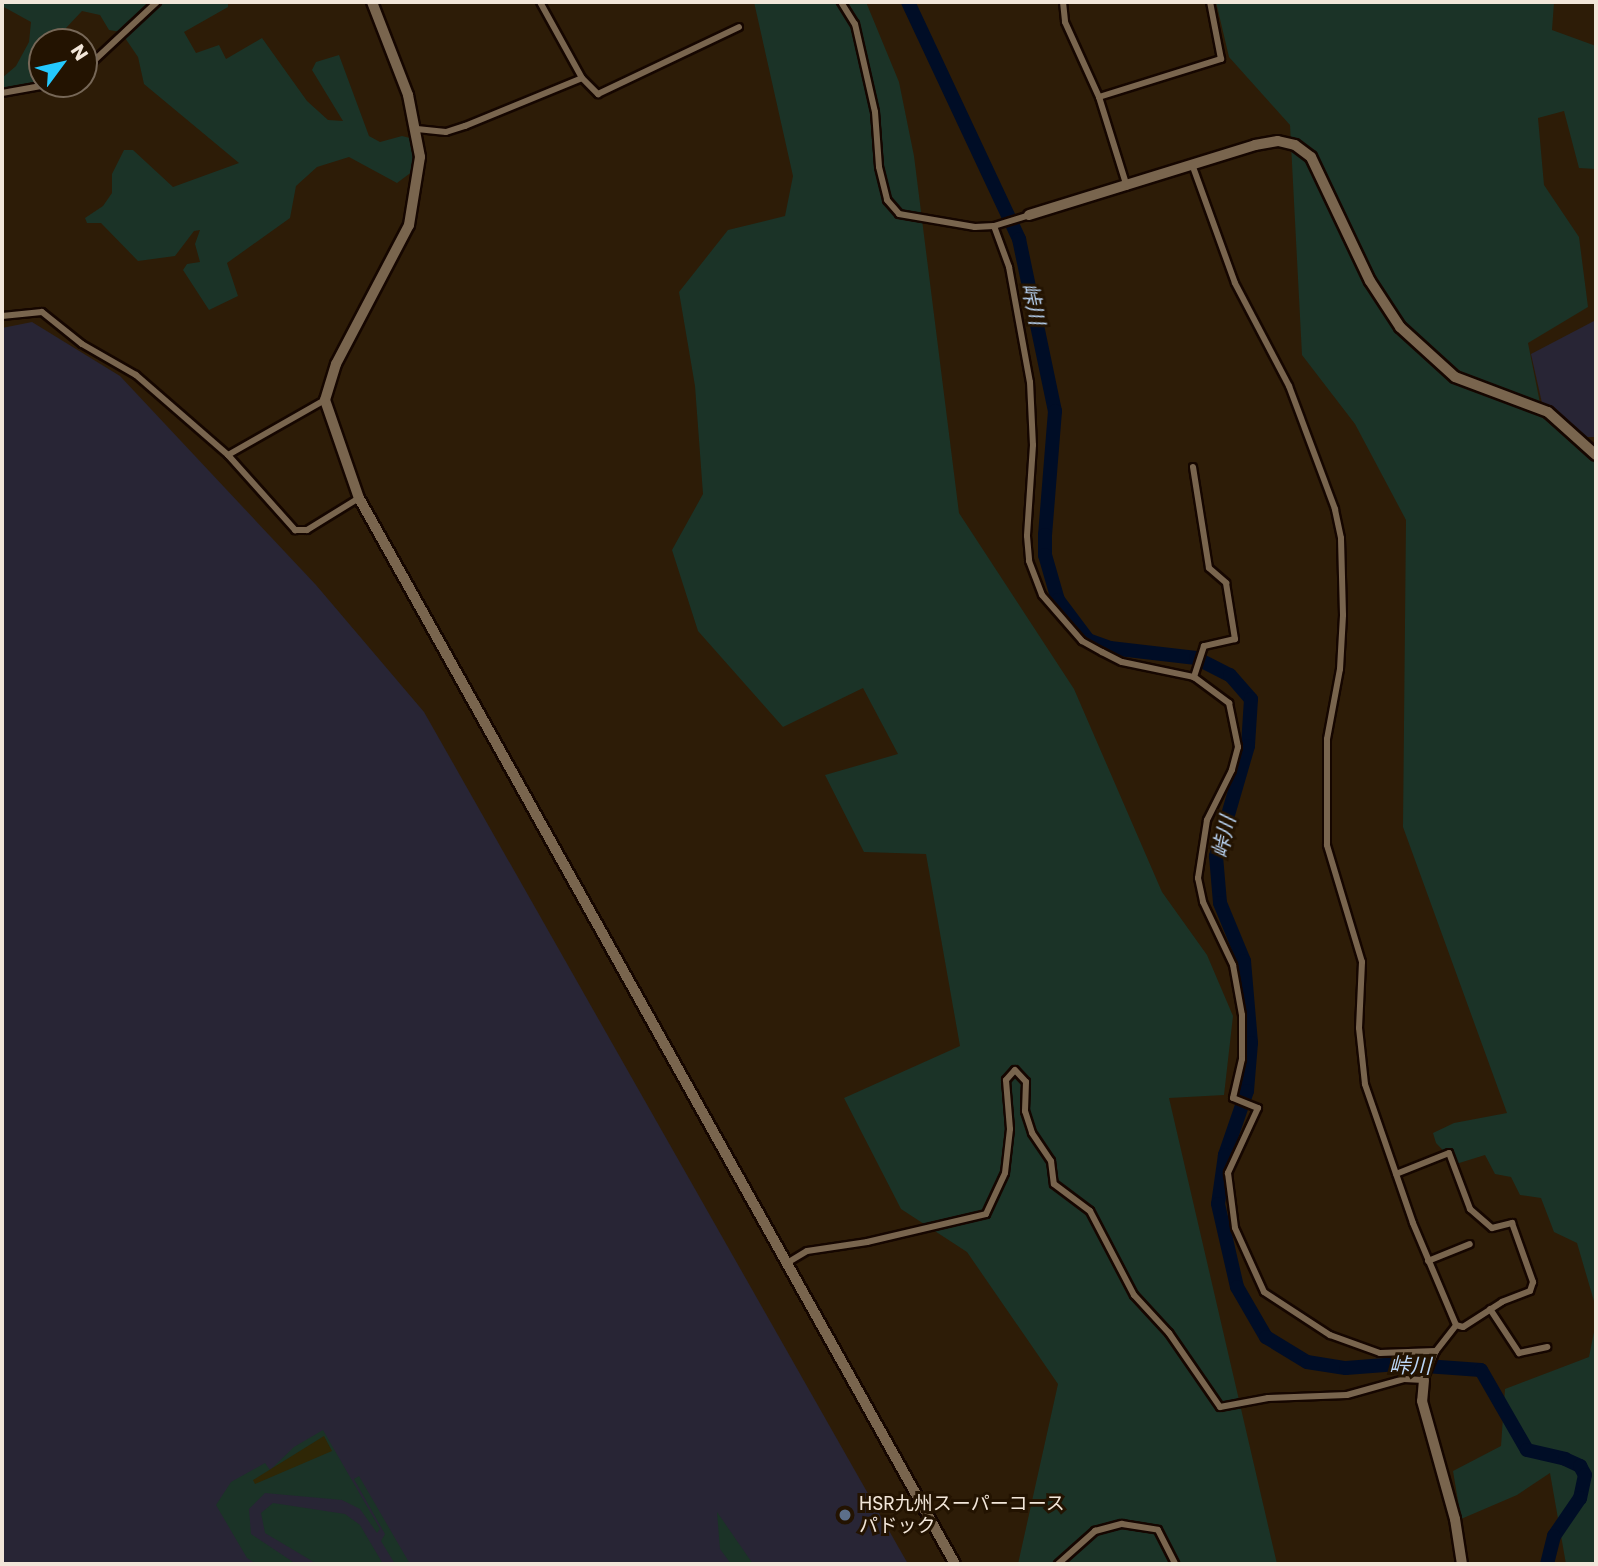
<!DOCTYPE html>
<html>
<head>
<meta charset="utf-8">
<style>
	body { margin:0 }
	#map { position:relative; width:1598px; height:1566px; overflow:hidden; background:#2d1c07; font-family:Poppins,"Noto Sans JP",sans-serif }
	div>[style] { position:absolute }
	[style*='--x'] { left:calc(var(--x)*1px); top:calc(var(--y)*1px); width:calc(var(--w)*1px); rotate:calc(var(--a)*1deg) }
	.industrial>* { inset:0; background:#282535 }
	.green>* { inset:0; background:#1b3327 }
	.sand>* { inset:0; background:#2f2706 }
	.river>* { height:14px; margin:-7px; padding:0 7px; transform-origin:7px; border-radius:7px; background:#000d26 }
	.roads { filter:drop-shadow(2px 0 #150600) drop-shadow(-2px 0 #150600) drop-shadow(0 2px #150600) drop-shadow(0 -2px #150600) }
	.street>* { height:6px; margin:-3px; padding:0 3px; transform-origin:3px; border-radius:3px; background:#79654e }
	.secondary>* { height:10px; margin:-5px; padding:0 5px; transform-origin:5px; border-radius:5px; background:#79654e }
	.dots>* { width:19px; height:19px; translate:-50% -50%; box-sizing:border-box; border:4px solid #231301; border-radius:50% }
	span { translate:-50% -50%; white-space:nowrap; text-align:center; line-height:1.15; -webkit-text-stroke:6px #231301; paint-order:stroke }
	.poi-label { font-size:19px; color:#f2e6d9 }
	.left { translate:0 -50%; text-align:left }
	.water-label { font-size:21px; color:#bad5f5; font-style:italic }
	.frame { position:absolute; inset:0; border:4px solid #f2e6d9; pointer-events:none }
	.north { position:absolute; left:28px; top:28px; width:70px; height:70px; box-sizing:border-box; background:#231301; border:2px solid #766757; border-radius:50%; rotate:57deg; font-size:19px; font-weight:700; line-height:28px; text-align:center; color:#f2e6d9 }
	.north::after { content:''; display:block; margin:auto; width:24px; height:32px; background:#24c9fe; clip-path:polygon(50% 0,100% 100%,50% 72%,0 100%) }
</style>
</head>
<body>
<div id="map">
	<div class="industrial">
		<i style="clip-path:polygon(1594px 321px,1596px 325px,1596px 437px,1587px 437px,1542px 403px,1531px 354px)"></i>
		<i style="clip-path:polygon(32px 322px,120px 376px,316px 585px,424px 712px,908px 1564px,2px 1564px,2px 328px)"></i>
	</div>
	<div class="green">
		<i style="clip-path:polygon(2px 2px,228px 2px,228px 7px,184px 32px,196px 53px,219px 45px,226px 59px,262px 38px,307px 101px,328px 120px,343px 121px,312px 70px,316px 62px,339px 55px,369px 136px,380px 142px,402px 136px,414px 139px,413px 171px,397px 183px,349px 157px,317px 167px,296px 186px,290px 218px,227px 263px,238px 296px,209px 310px,183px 270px,187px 264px,200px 262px,195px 244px,200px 230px,194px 231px,175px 256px,138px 261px,101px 223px,87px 223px,85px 218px,103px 206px,112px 193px,112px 174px,124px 150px,133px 150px,173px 187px,239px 163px,144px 84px,138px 57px,121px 32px,109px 30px,100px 15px,82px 11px,66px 28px,64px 42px,42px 42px,42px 82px,2px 89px,2px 78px,16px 66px,29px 42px,31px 22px,2px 6px)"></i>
		<i style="clip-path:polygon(754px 2px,866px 2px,899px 82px,914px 156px,959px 513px,1074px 689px,1162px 892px,1207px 955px,1233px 1016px,1224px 1095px,1169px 1098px,1277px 1564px,1018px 1564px,1058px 1384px,967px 1252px,901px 1209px,844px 1098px,960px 1046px,926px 854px,864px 852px,825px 775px,898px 754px,863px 688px,783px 727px,698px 631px,672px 550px,703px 494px,695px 386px,679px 292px,728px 230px,785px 216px,793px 176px)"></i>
		<i style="clip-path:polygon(1216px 2px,1554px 2px,1552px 30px,1596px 46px,1596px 169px,1579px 168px,1564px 111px,1538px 118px,1544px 185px,1579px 237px,1588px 307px,1528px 343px,1543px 418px,1596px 462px,1596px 1308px,1577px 1243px,1554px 1232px,1541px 1198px,1520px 1195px,1511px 1177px,1495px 1174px,1485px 1155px,1456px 1164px,1436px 1143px,1433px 1133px,1454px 1123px,1507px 1113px,1403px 827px,1406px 520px,1355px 424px,1302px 355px,1290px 125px,1229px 57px)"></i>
		<i style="clip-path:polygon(1596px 1322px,1596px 1564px,1566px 1564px,1550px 1473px,1517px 1495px,1461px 1519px,1453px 1471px,1501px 1446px,1505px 1389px,1589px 1357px)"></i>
		<i style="clip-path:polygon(323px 1430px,380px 1529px,377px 1533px,360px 1509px,342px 1500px,265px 1493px,249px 1509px,251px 1534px,296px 1564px,257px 1564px,247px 1558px,216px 1505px,231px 1482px,265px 1463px,270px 1470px,294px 1447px)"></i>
		<i style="clip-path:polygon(359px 1476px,410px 1564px,395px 1564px,381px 1541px,385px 1534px,354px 1479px)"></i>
		<i style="clip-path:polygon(273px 1503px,345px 1514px,360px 1525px,383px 1564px,317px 1564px,265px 1533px,261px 1513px)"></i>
		<i style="clip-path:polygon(717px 1512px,753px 1564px,731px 1564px,720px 1549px)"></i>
	</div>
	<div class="sand">
		<i style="clip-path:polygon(324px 1436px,332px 1451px,255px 1484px,253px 1480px)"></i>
	</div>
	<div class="river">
		<i style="--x:908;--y:2;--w:262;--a:64.9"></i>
		<i style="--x:1019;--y:239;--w:176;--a:78.2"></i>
		<i style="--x:1055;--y:411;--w:124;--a:94.6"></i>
		<i style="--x:1045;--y:535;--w:20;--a:90"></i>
		<i style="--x:1045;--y:555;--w:47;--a:73.9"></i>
		<i style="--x:1058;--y:600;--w:50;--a:53.1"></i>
		<i style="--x:1088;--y:640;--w:23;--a:20"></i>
		<i style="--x:1110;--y:648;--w:87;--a:6.6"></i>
		<i style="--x:1196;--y:658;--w:38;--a:27"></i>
		<i style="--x:1230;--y:675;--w:32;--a:49"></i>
		<i style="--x:1251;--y:699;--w:47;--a:93.7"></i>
		<i style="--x:1248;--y:746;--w:115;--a:106.2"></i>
		<i style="--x:1216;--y:856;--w:47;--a:85.1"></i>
		<i style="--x:1220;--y:903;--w:63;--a:67.5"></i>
		<i style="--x:1244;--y:961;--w:82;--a:85.1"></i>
		<i style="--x:1251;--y:1043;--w:48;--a:94.8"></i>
		<i style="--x:1247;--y:1091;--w:68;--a:109"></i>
		<i style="--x:1225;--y:1155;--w:49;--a:98.1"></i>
		<i style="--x:1218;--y:1204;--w:85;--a:77.1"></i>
		<i style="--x:1237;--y:1287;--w:58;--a:59.9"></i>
		<i style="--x:1266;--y:1337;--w:48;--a:31.4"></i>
		<i style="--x:1307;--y:1362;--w:39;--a:9"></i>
		<i style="--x:1346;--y:1368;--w:52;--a:-4.4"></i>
		<i style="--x:1398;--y:1364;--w:83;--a:4.1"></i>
		<i style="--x:1481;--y:1370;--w:92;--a:60.1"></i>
		<i style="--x:1527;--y:1450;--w:39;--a:13"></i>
		<i style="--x:1565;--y:1459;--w:17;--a:25"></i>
		<i style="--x:1580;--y:1466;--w:10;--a:61"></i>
		<i style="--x:1585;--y:1475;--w:24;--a:102"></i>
		<i style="--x:1580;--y:1498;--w:46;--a:124.4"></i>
		<i style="--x:1554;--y:1536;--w:29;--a:104"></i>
	</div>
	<div class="roads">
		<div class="street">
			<i style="--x:540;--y:2;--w:87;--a:61.1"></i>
			<i style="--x:582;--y:78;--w:23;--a:45"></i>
			<i style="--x:598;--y:94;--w:156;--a:-25.4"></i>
			<i style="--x:841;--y:2;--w:26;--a:58"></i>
			<i style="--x:855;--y:24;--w:90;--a:77.2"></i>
			<i style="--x:875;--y:112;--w:55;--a:85.8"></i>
			<i style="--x:879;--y:167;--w:34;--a:76"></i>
			<i style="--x:887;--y:200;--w:18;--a:49"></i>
			<i style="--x:899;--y:214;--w:77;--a:9.7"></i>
			<i style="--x:975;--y:227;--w:19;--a:-3"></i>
			<i style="--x:994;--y:226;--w:37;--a:-17"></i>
			<i style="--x:1063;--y:2;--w:20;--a:84"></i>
			<i style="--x:1065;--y:22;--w:82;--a:65.6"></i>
			<i style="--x:1099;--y:97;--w:94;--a:72.7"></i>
			<i style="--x:84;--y:70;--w:100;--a:-43"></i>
			<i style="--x:2;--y:93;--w:51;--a:-10.2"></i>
			<i style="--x:1099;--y:97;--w:128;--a:-17.3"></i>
			<i style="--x:1221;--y:59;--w:58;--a:-100.9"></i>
			<i style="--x:417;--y:129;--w:29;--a:6"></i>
			<i style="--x:446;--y:132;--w:20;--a:-18"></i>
			<i style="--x:465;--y:126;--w:126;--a:-22.3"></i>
			<i style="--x:994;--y:226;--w:44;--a:69.9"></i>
			<i style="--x:1009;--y:267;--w:117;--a:79.7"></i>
			<i style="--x:1030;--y:382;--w:63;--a:87.3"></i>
			<i style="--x:1033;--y:445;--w:91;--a:93.8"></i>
			<i style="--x:1027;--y:536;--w:25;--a:85"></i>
			<i style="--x:1029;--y:561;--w:36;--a:69"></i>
			<i style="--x:1042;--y:595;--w:61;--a:49"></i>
			<i style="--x:1082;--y:641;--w:23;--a:29"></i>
			<i style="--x:1102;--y:652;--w:22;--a:27"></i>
			<i style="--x:1122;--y:662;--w:74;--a:11.8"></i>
			<i style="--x:2;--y:316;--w:40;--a:-5.7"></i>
			<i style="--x:42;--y:312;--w:51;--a:38.7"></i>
			<i style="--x:82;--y:344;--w:62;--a:29.9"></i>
			<i style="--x:136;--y:375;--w:122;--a:41"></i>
			<i style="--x:228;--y:455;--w:101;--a:48.2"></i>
			<i style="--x:295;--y:530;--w:12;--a:0"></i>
			<i style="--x:307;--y:530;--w:61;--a:-31.6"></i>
			<i style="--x:228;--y:455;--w:112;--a:-29.6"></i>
			<i style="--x:1193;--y:467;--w:102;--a:81"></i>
			<i style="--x:1209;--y:568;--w:23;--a:41"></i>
			<i style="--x:1226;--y:583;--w:57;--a:80.9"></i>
			<i style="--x:1235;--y:639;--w:32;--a:167"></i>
			<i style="--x:1204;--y:646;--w:33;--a:108"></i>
			<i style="--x:1194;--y:677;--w:44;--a:36.6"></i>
			<i style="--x:1229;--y:703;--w:45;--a:78.4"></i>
			<i style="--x:1238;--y:747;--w:24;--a:105"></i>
			<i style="--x:1232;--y:770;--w:56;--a:116.6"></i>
			<i style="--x:1207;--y:820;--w:59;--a:98.8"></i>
			<i style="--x:1198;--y:878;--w:25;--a:78"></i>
			<i style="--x:1203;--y:902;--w:70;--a:64.5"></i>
			<i style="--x:1233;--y:965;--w:51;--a:79.8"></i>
			<i style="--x:1242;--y:1015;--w:44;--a:90"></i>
			<i style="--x:1242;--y:1059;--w:40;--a:103"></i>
			<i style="--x:1233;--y:1098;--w:27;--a:22"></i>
			<i style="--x:1258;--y:1108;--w:72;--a:114.8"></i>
			<i style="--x:1228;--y:1173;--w:55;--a:82.7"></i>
			<i style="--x:1235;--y:1228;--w:70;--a:65.6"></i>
			<i style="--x:1264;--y:1292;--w:79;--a:33.1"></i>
			<i style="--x:1330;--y:1335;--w:53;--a:19.8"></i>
			<i style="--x:1380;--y:1353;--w:56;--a:-2"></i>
			<i style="--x:1396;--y:1174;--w:57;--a:-21.6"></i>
			<i style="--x:1449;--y:1153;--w:60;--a:69.4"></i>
			<i style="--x:1470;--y:1209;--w:29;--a:41"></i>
			<i style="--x:1492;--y:1228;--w:21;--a:-14"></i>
			<i style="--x:1512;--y:1223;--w:63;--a:70.4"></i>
			<i style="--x:1533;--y:1282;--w:9;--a:108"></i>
			<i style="--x:1530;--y:1291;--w:30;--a:159"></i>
			<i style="--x:1502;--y:1302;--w:46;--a:147.3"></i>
			<i style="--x:1463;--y:1327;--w:7;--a:-164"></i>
			<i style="--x:1428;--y:1261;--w:45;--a:-22"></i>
			<i style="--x:787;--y:1263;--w:23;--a:-31"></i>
			<i style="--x:807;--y:1251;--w:61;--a:-8.5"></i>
			<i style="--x:867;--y:1242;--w:122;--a:-13.2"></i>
			<i style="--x:986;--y:1214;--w:45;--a:-65.1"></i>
			<i style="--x:1005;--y:1173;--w:44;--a:-83.5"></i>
			<i style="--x:1010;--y:1129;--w:49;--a:-94.7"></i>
			<i style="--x:1006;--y:1080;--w:13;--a:-48"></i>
			<i style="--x:1015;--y:1070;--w:16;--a:47"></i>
			<i style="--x:1026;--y:1082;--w:29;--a:92"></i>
			<i style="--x:1025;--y:1111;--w:23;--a:72"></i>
			<i style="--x:1032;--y:1133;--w:34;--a:56"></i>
			<i style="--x:1051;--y:1161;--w:23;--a:83"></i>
			<i style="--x:1054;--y:1184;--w:45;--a:36.9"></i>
			<i style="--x:1090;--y:1211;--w:95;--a:62.4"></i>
			<i style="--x:1134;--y:1295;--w:52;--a:47.4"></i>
			<i style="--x:1169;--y:1333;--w:90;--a:55.4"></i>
			<i style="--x:1220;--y:1407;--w:49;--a:-10.6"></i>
			<i style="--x:1268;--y:1398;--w:79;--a:-2.2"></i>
			<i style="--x:1347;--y:1395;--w:59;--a:-15.7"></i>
			<i style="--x:1404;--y:1379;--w:20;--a:3"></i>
			<i style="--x:1424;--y:1380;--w:31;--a:-68"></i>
			<i style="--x:1436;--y:1351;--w:33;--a:-52"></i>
			<i style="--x:1456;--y:1325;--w:111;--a:-112.9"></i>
			<i style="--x:1413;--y:1223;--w:147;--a:-109.1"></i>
			<i style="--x:1365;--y:1084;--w:56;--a:-96.1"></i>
			<i style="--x:1359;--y:1028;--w:66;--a:-87.4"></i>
			<i style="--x:1362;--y:962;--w:122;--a:-106.7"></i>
			<i style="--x:1327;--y:845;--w:106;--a:-90"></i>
			<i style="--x:1327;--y:739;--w:71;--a:-79.5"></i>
			<i style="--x:1340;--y:669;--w:54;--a:-86.8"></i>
			<i style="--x:1343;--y:615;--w:77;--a:-91.5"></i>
			<i style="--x:1341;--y:538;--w:30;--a:-102"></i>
			<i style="--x:1335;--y:509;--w:131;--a:-110.5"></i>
			<i style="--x:1289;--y:386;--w:116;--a:-117.7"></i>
			<i style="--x:1235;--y:283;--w:123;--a:-109.9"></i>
			<i style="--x:1490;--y:1309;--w:53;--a:56.6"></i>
			<i style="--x:1519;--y:1353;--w:29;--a:-12"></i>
			<i style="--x:1058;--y:1564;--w:50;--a:-41.7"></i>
			<i style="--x:1095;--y:1531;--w:28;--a:-15"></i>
			<i style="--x:1122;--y:1524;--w:36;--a:9"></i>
			<i style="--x:1158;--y:1530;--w:38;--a:63"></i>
		</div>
		<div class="secondary">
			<i style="--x:372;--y:2;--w:100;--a:68.8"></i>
			<i style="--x:408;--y:95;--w:63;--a:79"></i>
			<i style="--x:420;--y:157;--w:69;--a:99.2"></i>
			<i style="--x:409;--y:225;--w:157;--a:117.7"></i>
			<i style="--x:336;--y:364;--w:38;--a:107"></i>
			<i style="--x:325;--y:400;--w:104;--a:70.9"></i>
			<i style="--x:359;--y:498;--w:1221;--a:60.79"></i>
			<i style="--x:1029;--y:215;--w:237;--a:-17.2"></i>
			<i style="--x:1255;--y:145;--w:23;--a:-10"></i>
			<i style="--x:1278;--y:141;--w:17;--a:13"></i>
			<i style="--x:1295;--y:145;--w:20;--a:37"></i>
			<i style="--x:1311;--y:157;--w:137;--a:64.6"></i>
			<i style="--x:1370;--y:281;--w:55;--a:56.9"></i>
			<i style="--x:1400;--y:327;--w:74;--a:42.3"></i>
			<i style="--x:1455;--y:377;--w:99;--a:20.6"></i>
			<i style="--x:1548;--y:412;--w:64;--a:41.9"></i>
			<i style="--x:1424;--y:1380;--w:21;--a:95"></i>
			<i style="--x:1422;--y:1401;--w:123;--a:74.4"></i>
			<i style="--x:1455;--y:1519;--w:46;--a:81.2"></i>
		</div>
	</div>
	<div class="dots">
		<i style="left:845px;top:1515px;background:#5c6f8a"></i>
	</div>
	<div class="poi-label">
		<span class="left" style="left:859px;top:1515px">HSR九州スーパーコース<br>パドック</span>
	</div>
	<div class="water-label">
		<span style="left:1033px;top:304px;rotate:78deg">峠川</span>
		<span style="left:1224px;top:837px;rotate:-78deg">峠川</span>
		<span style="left:1410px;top:1366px;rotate:1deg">峠川</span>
	</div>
	<div class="frame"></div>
	<div class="north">N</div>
</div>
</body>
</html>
